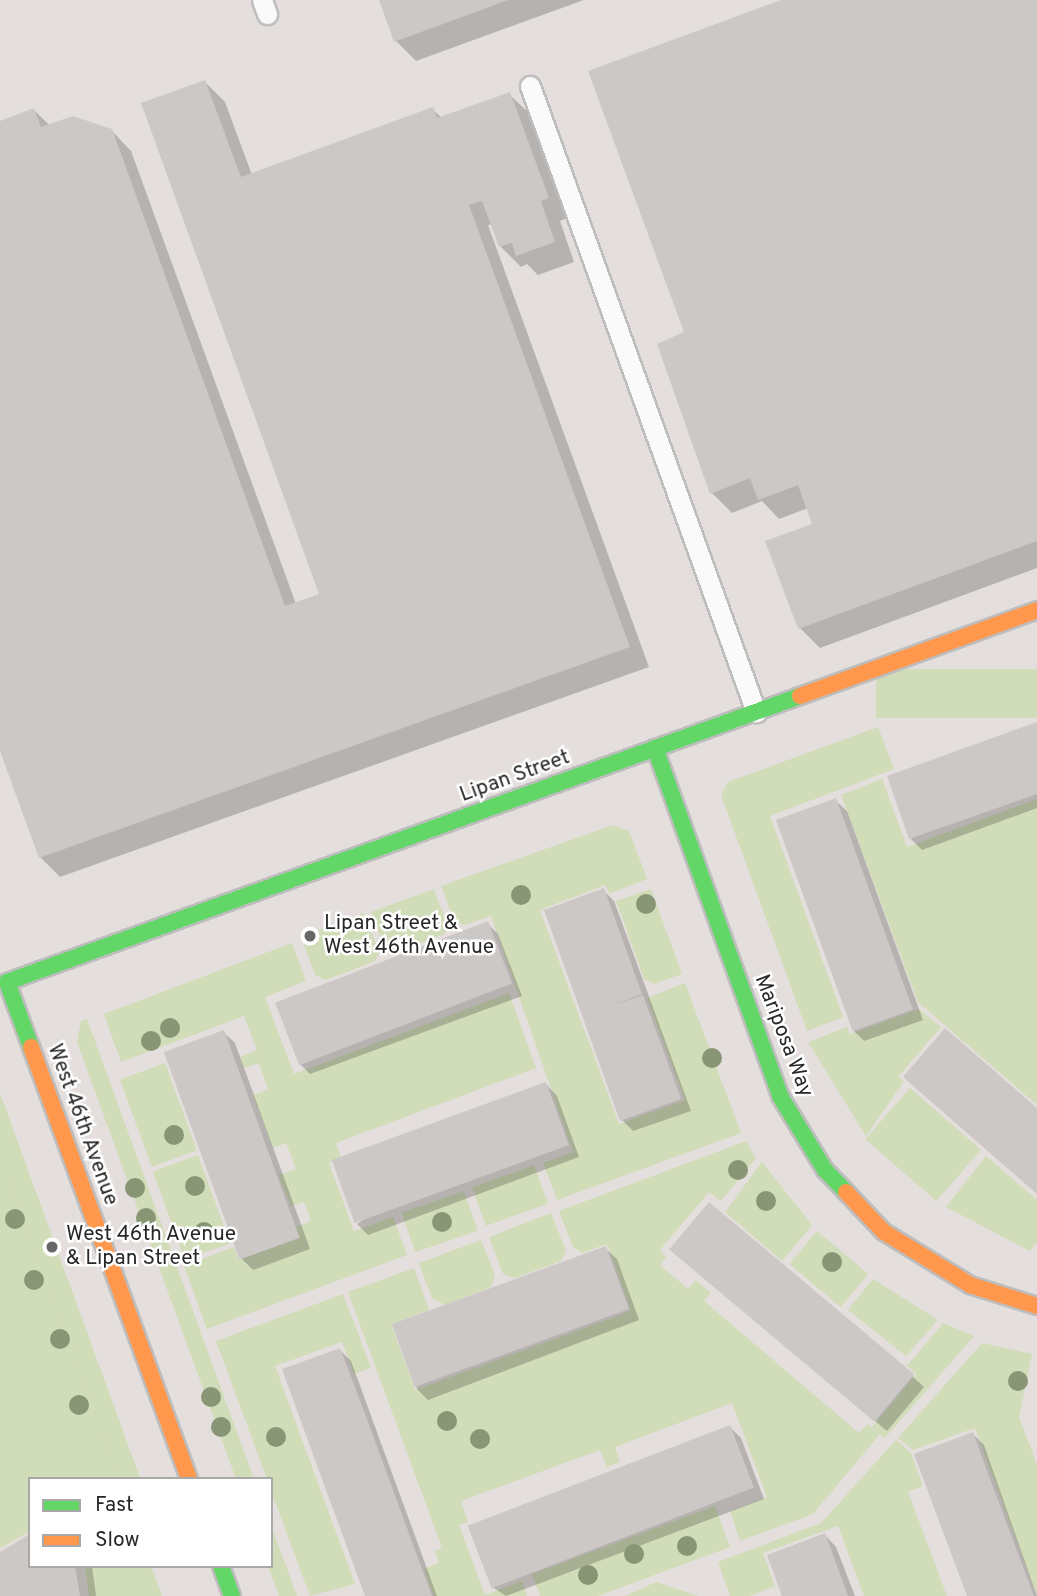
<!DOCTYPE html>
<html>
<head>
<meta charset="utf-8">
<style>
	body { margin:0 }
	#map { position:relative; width:1037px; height:1596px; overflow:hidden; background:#e4dfdc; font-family:Overpass,sans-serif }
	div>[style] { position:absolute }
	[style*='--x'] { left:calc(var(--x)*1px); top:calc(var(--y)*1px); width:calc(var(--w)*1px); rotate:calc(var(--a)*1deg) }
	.green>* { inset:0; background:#d1dcb8; transform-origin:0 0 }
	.shadow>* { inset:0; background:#0003 }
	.building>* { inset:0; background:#ccc8c6; transform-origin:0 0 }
	.roads { filter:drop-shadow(2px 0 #bebdbd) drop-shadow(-2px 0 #bebdbd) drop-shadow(0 2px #bebdbd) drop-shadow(0 -2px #bebdbd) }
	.lane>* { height:19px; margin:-9.5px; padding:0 9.5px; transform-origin:9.5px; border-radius:9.5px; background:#fbfafa }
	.fast>* { height:16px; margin:-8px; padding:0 8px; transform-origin:8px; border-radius:8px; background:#63d668 }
	.slow>* { height:16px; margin:-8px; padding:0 8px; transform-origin:8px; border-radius:8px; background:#ff974d }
	.trees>* { width:20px; height:20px; margin:-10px; border-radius:50%; background:#889675 }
	.dots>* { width:19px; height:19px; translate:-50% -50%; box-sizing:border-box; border:4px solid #fff; border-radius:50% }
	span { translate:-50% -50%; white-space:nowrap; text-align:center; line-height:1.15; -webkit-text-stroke:5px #fff; paint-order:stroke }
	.street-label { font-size:21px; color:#272727 }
	.poi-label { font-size:21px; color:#272727 }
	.left { translate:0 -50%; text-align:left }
	.legend { position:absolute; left:28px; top:1477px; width:245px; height:91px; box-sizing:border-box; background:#fff; border:2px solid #a9a9a9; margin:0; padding:9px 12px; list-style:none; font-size:21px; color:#272727 }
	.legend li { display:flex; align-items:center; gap:14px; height:35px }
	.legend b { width:35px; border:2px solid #a9a9a9 }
</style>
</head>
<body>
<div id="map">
	<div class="green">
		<i style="left:1037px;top:669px;width:49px;height:161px;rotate:90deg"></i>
		<i style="clip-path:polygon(878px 727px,894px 769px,770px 816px,843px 1017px,807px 1031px,721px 795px,728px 782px)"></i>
		<i style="clip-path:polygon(882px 779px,907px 847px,1037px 799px,1037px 1105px,918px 1002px,841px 795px)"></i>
		<i style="clip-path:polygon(613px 825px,629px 831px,647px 879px,609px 894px,605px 885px,540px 910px,619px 1124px,685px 1100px,647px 998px,685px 983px,741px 1133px,557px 1200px,543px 1163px,573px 1152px,491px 916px,465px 925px,455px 923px,441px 886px)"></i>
		<i style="clip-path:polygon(434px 889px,448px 927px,444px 934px,396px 952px,385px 949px,371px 912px)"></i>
		<i style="clip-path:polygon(651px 889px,682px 974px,654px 984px,644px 979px,616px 901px)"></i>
		<i style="clip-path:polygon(364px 913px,379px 952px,375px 961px,326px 980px,315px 975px,303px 942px,315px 938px,314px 932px)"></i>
		<i style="clip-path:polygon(292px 943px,306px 981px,265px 997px,294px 1074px,509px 993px,536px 1068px,336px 1143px,341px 1158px,329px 1163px,354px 1231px,393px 1217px,407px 1255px,207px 1329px,184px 1266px,234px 1247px,239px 1260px,299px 1238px,296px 1227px,311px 1221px,304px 1202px,291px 1206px,278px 1175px,296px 1169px,286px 1143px,273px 1148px,253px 1095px,268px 1090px,259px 1063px,244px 1068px,240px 1057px,257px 1050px,244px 1016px,121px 1062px,104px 1014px)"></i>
		<i style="clip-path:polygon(919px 1009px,941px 1027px,898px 1077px,904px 1081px,866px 1136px,808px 1042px,847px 1027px,850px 1034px)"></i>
		<i style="clip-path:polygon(87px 1019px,254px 1479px,236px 1479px,77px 1042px,81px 1021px)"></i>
		<i style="left:165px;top:1063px;width:93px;height:48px;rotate:70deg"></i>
		<i style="left:910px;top:1088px;width:94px;height:68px;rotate:41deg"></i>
		<i style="left:0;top:1093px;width:411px;height:25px;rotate:70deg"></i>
		<i style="clip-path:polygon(746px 1141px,756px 1158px,721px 1201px,709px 1192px,660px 1250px,666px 1257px,660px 1265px,688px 1289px,696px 1280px,711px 1293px,704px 1301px,859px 1433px,867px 1424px,878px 1432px,872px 1427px,916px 1374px,907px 1366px,943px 1323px,974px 1336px,885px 1438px,880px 1434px,813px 1514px,740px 1541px,730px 1511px,767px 1497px,732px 1403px,615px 1447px,620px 1462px,607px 1467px,600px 1450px,461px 1501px,468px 1522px,459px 1525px,485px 1595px,522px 1581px,527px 1596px,434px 1596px,424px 1569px,439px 1563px,435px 1551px,442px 1548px,348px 1292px,414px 1268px,429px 1310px,391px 1324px,415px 1390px,631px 1311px,607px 1244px,582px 1253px,573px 1247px,559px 1211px)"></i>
		<i style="left:198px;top:1155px;width:94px;height:48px;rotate:70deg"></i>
		<i style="clip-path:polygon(986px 1156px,1037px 1200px,1037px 1242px,1030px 1251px,946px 1207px)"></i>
		<i style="clip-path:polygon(0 1162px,4px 1164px,119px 1479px,30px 1479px,30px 1531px,0 1548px)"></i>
		<i style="clip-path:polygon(762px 1162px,812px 1225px,782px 1261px,725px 1212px)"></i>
		<i style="left:534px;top:1165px;width:41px;height:66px;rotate:70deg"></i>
		<i style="left:464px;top:1191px;width:42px;height:66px;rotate:71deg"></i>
		<i style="clip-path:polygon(551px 1213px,566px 1251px,561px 1261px,515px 1278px,503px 1274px,489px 1237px)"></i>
		<i style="left:817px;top:1231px;width:67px;height:43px;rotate:40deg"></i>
		<i style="clip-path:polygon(481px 1240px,495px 1275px,491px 1287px,445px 1305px,432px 1298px,419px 1263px)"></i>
		<i style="clip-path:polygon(873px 1279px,938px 1320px,906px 1356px,848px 1310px)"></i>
		<i style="clip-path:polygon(343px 1294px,371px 1368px,354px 1374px,342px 1342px,275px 1366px,355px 1584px,310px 1596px,271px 1491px,271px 1479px,267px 1479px,216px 1341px)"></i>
		<i style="clip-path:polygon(982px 1343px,1032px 1354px,1019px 1417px,1037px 1465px,1037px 1596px,975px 1428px,913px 1450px,898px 1438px)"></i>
		<i style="clip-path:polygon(896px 1440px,911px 1453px,923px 1486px,908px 1492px,947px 1596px,864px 1596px,838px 1526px,763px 1553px,775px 1586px,750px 1596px,730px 1596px,718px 1562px,821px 1523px)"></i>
		<i style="clip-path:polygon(715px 1506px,730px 1547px,598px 1596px,540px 1596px,532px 1574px)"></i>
		<i style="clip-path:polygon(271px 1525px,297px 1596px,279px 1596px,268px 1566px)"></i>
		<i style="clip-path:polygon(85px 1566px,151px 1566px,162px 1596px,89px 1596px)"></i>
		<i style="clip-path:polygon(656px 1582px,698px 1596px,625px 1596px)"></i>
	</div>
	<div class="shadow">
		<i style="clip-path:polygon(381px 0,584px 0,416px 61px,396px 41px)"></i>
		<i style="clip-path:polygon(786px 0,1037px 0,1037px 568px,820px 648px,800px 628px,814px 525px,808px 508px,779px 519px,762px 501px,732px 513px,712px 493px,686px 333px)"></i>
		<i style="clip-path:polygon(205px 82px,225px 102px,252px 175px,432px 109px,442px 118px,509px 94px,530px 114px,567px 218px,560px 221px,574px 262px,538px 275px,527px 264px,521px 267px,501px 247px,493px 224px,488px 225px,649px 667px,60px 877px,40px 857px,0 746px,0 123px,34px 110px,50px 126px,111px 130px,131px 151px,296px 604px,322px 595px)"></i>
		<i style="clip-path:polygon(1037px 724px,1037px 808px,922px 850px,911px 839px,889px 777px)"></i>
		<i style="clip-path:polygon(835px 800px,847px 811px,923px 1020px,864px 1041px,853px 1030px)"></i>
		<i style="clip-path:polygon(603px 890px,614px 901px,691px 1111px,633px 1131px,622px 1120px,546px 911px)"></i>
		<i style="clip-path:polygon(487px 923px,498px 934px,522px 996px,310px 1074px,299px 1063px)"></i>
		<i style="clip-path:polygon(223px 1032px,235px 1043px,310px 1249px,253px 1270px,242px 1259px)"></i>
		<i style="clip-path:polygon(546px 1084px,557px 1096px,579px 1157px,368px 1235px,357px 1224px)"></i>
		<i style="clip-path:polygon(605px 1248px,617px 1259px,639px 1320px,428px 1400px,417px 1389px,394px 1327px)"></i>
		<i style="clip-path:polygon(683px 1260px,912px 1376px,924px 1387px,887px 1431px)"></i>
		<i style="clip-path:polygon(340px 1350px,351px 1361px,437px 1596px,367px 1596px)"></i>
		<i style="clip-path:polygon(730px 1427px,741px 1438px,764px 1499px,506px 1596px,491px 1586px)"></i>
		<i style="clip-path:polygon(973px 1434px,984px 1445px,1037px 1596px,969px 1596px)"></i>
		<i style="clip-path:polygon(825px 1535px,836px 1547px,855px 1596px,784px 1596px)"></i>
		<i style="clip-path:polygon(0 1554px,30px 1566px,92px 1566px,96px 1596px,0 1596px)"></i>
	</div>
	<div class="building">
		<i style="clip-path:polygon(379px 0,508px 0,394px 42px)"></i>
		<i style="clip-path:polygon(781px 0,1037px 0,1037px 541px,798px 629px,765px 541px,812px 524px,798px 485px,758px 500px,750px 478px,710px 494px,657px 344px,684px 332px,588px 71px)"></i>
		<i style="clip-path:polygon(205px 80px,241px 177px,433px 107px,437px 118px,510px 92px,549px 198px,541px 201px,555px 242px,516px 256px,512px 243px,499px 247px,482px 201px,469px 205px,630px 647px,39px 858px,0 751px,0 121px,34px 108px,41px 127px,73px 116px,112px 129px,285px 606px,319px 594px,141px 103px)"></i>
		<i style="clip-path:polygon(1037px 722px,1037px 794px,909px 839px,887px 776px)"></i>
		<i style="left:836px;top:798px;width:225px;height:64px;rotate:70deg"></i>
		<i style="clip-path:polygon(604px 888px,642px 994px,611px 1006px,643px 995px,681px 1099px,620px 1121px,544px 910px)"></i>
		<i style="left:488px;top:921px;width:67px;height:228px;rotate:69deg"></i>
		<i style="clip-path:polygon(945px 1028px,1037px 1108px,1037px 1194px,903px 1077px)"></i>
		<i style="left:224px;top:1030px;width:221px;height:64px;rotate:70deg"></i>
		<i style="left:546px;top:1082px;width:67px;height:228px;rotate:70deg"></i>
		<i style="left:709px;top:1202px;width:268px;height:62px;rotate:40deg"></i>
		<i style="left:606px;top:1246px;width:67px;height:228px;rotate:70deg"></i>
		<i style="clip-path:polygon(340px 1348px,361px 1403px,432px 1596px,365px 1596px,326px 1490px,282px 1369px)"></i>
		<i style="left:730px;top:1425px;width:67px;height:281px;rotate:69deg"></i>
		<i style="clip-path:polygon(973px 1432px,990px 1479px,1034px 1596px,967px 1596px,914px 1454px)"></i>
		<i style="clip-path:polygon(825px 1533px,848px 1596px,782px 1596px,767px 1555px)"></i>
		<i style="clip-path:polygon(30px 1534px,30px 1566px,75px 1566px,80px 1596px,0 1596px,0 1552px)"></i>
	</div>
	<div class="roads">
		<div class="lane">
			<i style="--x:262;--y:0;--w:15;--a:70"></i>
			<i style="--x:530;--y:86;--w:666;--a:70.15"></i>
		</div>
		<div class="fast">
			<i style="--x:655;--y:748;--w:370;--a:70.2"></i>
			<i style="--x:780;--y:1096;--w:87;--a:58.7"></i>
			<i style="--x:825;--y:1170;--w:30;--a:46"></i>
			<i style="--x:31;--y:1047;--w:69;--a:-110.3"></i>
			<i style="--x:7;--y:982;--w:843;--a:-19.83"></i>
			<i style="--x:221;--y:1566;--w:32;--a:70"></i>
		</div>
		<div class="slow">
			<i style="--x:800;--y:696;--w:252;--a:-19.9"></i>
			<i style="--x:31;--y:1047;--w:460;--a:69.9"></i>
			<i style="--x:846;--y:1192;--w:55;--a:46.5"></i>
			<i style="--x:884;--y:1232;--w:101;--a:31.6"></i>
			<i style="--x:970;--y:1285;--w:70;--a:17.4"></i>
		</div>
	</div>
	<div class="trees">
		<i style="left:521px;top:895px"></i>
		<i style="left:646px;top:904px"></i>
		<i style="left:170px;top:1028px"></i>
		<i style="left:151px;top:1041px"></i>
		<i style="left:712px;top:1058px"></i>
		<i style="left:174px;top:1135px"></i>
		<i style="left:738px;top:1170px"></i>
		<i style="left:195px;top:1186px"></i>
		<i style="left:135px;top:1188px"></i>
		<i style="left:766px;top:1201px"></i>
		<i style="left:146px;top:1218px"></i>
		<i style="left:15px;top:1219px"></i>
		<i style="left:442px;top:1222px"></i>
		<i style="left:204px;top:1232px"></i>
		<i style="left:832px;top:1262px"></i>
		<i style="left:34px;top:1280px"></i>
		<i style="left:60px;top:1339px"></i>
		<i style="left:1018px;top:1381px"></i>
		<i style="left:211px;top:1397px"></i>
		<i style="left:79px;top:1405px"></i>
		<i style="left:447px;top:1421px"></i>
		<i style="left:221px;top:1427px"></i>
		<i style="left:276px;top:1437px"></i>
		<i style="left:480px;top:1439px"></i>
		<i style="left:687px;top:1546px"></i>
		<i style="left:634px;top:1554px"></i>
		<i style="left:588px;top:1575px"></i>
	</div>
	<div class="dots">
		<i style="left:310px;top:936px;background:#696766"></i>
		<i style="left:52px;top:1247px;background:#696766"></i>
	</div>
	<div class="street-label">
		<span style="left:515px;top:777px;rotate:-20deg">Lipan Street</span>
		<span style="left:783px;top:1036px;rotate:69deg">Mariposa Way</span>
		<span style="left:82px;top:1125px;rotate:70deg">West 46th Avenue</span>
	</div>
	<div class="poi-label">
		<span class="left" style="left:324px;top:936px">Lipan Street &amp;<br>West 46th Avenue</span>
		<span class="left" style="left:66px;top:1247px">West 46th Avenue<br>&amp; Lipan Street</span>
	</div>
	<ul class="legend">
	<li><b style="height:9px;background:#63d668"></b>Fast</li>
	<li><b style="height:9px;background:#ff974d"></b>Slow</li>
	</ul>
</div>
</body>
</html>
